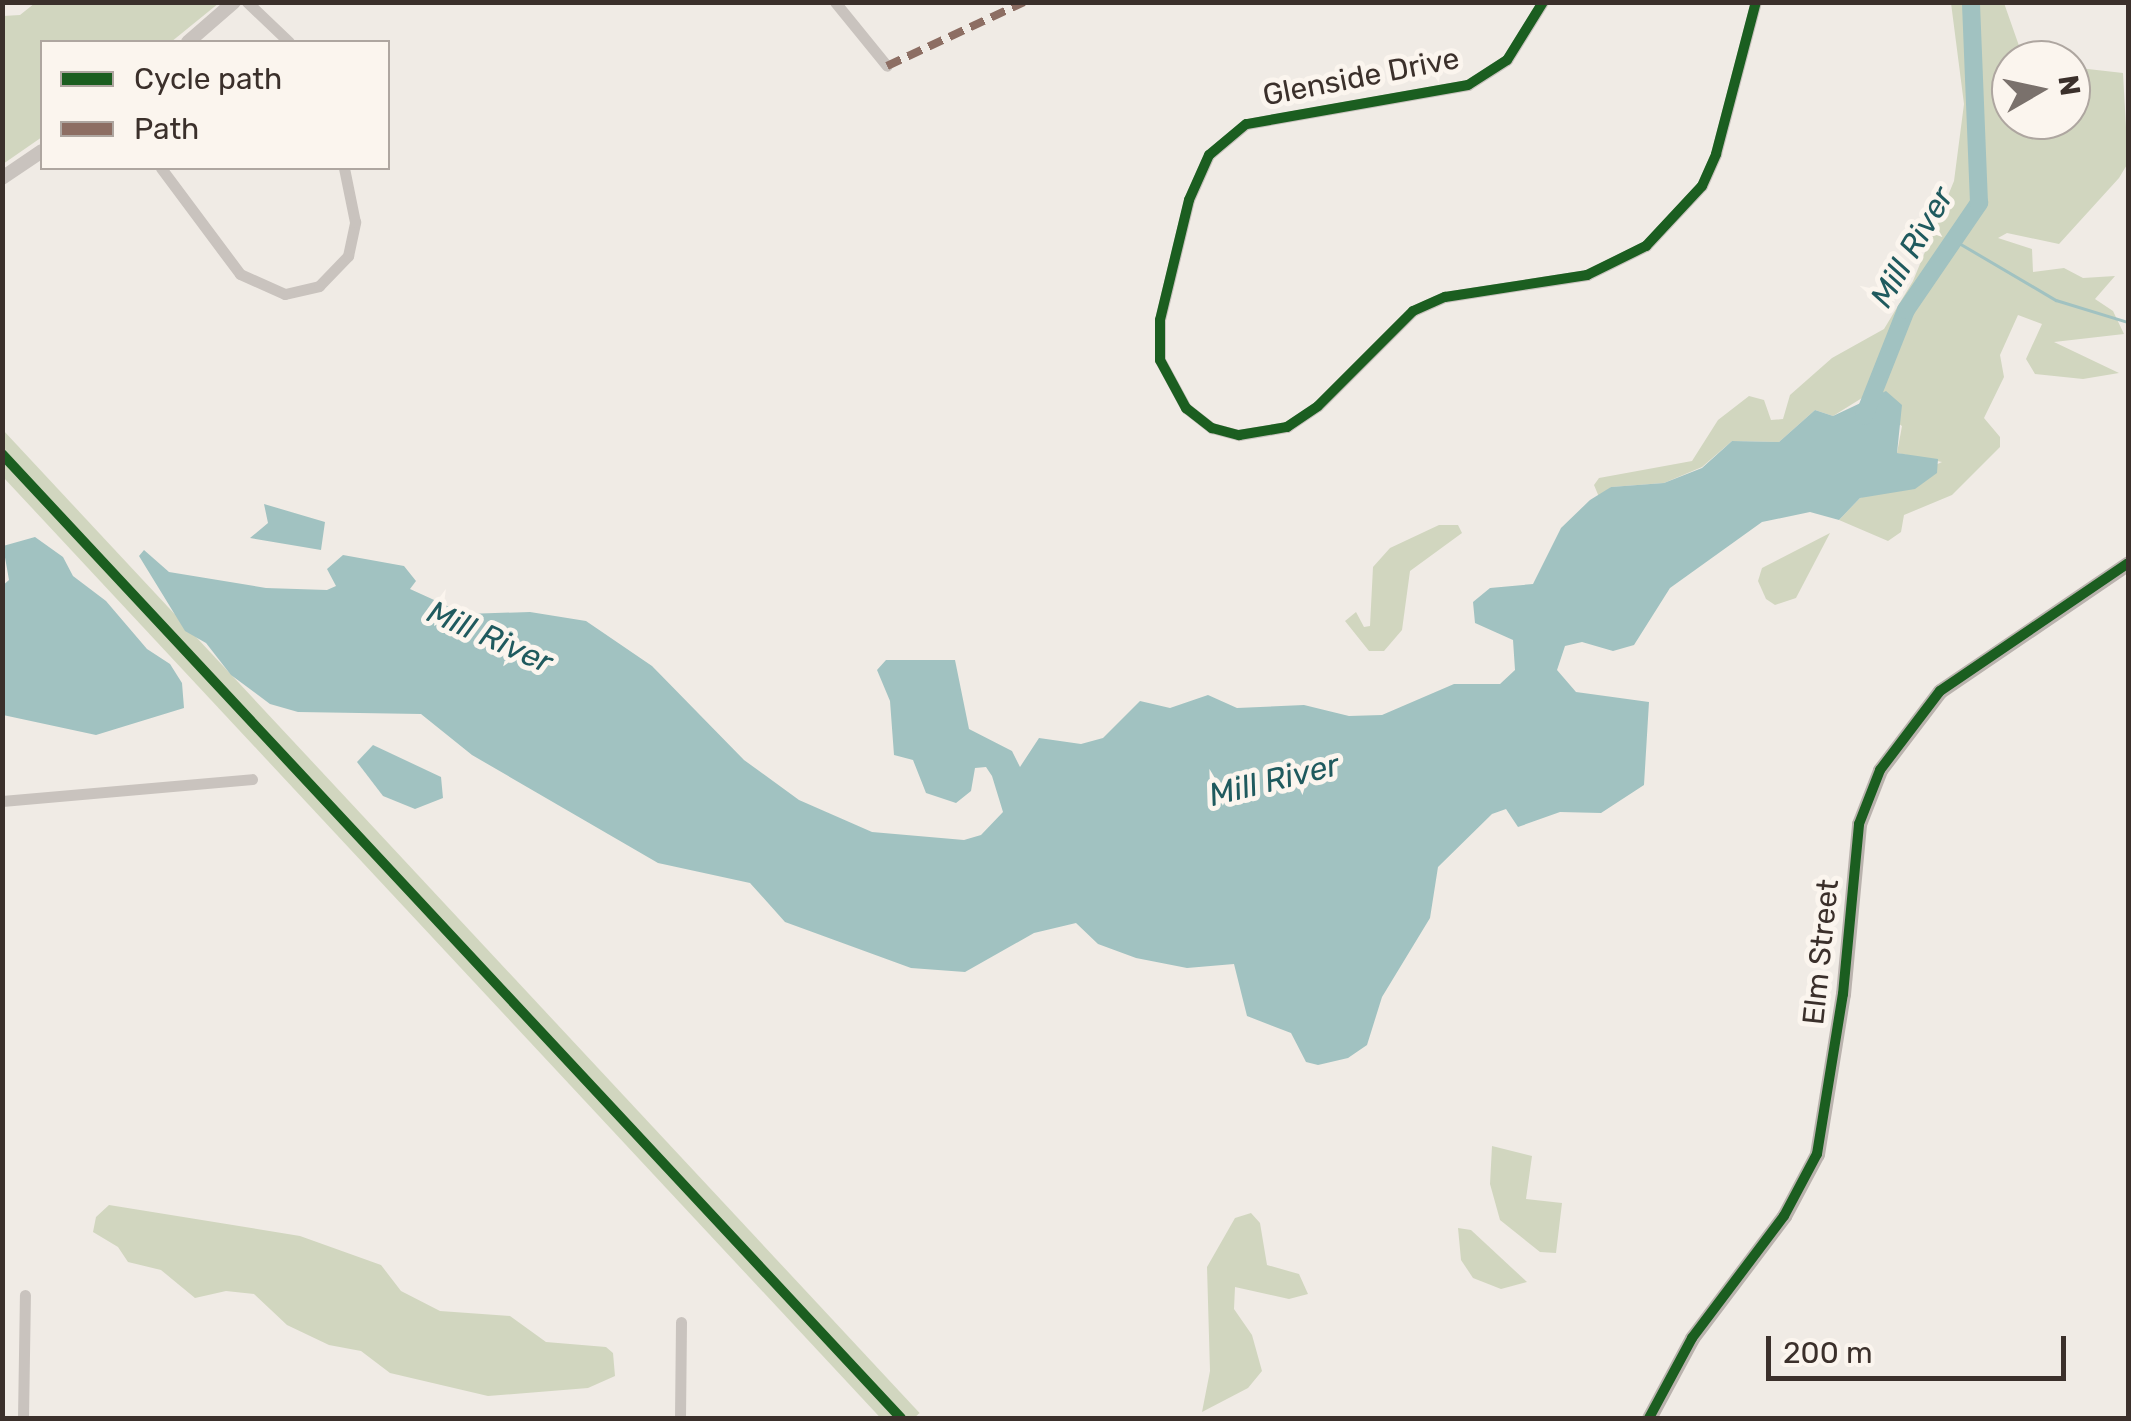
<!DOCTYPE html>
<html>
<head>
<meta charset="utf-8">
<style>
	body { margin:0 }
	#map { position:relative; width:2131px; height:1421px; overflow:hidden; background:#f0ebe5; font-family:Rubik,sans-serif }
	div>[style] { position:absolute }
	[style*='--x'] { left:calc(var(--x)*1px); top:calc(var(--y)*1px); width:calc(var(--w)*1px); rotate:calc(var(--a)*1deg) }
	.green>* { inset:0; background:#d1d6bf; transform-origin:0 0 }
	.water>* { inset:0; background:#a1c2c1 }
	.stream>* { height:2.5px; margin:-1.25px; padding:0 1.25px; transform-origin:1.25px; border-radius:1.25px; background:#a1c2c1 }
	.river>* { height:18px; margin:-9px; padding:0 9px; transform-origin:9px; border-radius:9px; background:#a1c2c1 }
	.minor>* { height:11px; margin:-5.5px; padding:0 5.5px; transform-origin:5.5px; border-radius:5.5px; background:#c9c3be }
	.tertiary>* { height:14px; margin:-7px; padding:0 7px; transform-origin:7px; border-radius:7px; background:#c9c3be }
	.secondary>* { height:15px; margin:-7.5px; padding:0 7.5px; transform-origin:7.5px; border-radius:7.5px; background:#bab3ae }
	.quiet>* { height:8px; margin-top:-4px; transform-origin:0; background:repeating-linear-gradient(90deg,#8d6e63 0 15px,transparent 0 23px) }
	.cycleway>* { height:10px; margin:-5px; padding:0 5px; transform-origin:5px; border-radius:5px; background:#1b5e20 }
	span { translate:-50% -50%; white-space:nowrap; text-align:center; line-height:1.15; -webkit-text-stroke:10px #fbf5ee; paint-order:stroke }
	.street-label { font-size:30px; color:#3b302b }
	.water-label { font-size:32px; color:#1f5a5e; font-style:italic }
	.frame { position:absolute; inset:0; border:5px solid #3b302b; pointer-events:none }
	.legend { position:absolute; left:40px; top:40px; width:350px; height:130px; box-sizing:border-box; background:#fbf5ee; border:2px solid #aea6a0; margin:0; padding:12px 18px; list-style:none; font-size:30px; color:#3b302b }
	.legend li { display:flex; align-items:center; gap:20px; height:50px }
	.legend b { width:50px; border:2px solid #aea6a0 }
	.north { position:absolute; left:1991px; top:40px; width:100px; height:100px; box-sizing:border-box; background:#fbf5ee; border:2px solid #aea6a0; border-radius:50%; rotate:81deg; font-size:28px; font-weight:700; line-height:40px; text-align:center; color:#3b302b }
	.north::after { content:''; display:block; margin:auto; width:35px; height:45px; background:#7a716c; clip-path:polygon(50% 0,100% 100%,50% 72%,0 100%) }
	.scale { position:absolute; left:1766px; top:1336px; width:300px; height:45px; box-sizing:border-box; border:5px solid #3b302b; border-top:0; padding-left:12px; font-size:30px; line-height:35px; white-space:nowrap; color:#3b302b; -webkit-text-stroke:8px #fbf5ee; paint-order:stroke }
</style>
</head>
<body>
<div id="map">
	<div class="green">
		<i style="clip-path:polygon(35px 3px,35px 2px,219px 3px,171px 42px,42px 42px,42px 137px,3px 164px,3px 16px,20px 15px)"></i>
		<i style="clip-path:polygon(1951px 3px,2004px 3px,2024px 60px,2011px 60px,2011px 120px,2071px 120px,2071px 86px,2079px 68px,2123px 73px,2128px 163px,2119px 178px,2059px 244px,2007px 233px,1998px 238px,2032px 249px,2033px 272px,2064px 268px,2083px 278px,2115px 276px,2095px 299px,2113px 311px,2124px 334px,2054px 342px,2119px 373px,2083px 379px,2035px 374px,2026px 359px,2042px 324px,2018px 315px,2000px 355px,2004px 377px,1984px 418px,2000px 437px,2000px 447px,1952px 495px,1904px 515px,1901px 532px,1888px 541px,1839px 520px,1860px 498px,1942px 462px,1897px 453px,1902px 426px,1862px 398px,1833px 416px,1815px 410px,1779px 442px,1732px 441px,1702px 467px,1664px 483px,1611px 487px,1599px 497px,1594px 485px,1599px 478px,1692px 461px,1718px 420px,1749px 396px,1764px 400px,1771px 420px,1783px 419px,1790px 395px,1832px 358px,1884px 329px,1913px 281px,1954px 181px,1964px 104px)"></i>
		<i style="left:3px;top:430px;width:1344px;height:32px;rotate:47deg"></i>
		<i style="clip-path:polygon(1439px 525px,1458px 525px,1462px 533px,1410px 571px,1402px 630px,1384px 651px,1369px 651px,1345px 621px,1356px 612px,1364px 627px,1370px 626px,1373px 567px,1390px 548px)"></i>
		<i style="clip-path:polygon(1830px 533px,1796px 598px,1775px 605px,1766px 599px,1758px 581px,1762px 568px)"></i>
		<i style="clip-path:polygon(1492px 1146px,1532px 1156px,1526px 1199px,1562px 1203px,1556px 1253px,1540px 1252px,1500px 1220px,1490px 1184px)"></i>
		<i style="clip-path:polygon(109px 1205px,300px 1236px,381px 1265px,401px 1291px,440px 1311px,510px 1316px,546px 1342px,606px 1347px,613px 1353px,615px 1376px,588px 1388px,488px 1396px,390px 1373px,361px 1351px,329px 1345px,287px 1325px,254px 1294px,226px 1291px,195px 1298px,161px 1270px,128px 1262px,118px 1247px,93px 1232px,96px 1217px)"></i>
		<i style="clip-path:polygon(1251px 1213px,1260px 1223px,1267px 1265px,1299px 1274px,1308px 1294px,1289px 1299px,1235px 1287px,1234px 1309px,1252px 1335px,1262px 1371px,1248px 1388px,1202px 1412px,1210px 1371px,1207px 1267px,1235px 1218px)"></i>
		<i style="clip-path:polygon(1458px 1228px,1471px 1230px,1527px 1282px,1501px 1289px,1473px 1278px,1461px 1260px)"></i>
	</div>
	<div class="water">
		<i style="clip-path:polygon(1886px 391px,1902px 405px,1897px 453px,1938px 459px,1937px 473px,1915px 489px,1860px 498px,1839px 520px,1810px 512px,1762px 522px,1670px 588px,1634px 645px,1613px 651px,1582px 642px,1565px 646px,1557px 670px,1576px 692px,1649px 702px,1644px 785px,1601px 813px,1560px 812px,1518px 827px,1506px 809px,1492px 814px,1438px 867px,1430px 918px,1382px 997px,1367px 1045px,1348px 1058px,1318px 1065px,1306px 1062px,1291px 1033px,1247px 1016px,1234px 964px,1187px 968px,1136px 958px,1098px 944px,1076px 923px,1034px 933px,965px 972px,911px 968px,785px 922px,750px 883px,658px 863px,472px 755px,421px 714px,298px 712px,270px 704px,231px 675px,206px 643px,185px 631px,139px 556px,144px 550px,169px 572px,266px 588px,327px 590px,336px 586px,327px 569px,343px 555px,404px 566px,416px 581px,410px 589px,465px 614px,530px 612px,586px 621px,652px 666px,744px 760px,799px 800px,872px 832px,964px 840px,981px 835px,1003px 812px,992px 776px,986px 767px,975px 768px,971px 791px,956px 803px,926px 793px,913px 760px,894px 755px,890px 701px,877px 670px,886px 660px,955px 660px,969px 729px,1012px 751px,1020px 767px,1039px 738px,1081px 744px,1103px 738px,1140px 701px,1170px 708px,1208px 695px,1237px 708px,1304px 705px,1349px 716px,1382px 715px,1454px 684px,1500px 684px,1515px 670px,1513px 640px,1475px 623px,1473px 602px,1490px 588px,1533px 584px,1561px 528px,1590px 500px,1611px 487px,1664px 483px,1702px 468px,1732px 441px,1779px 442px,1815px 410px,1833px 416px)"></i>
		<i style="clip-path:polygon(264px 504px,325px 522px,321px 550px,250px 538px,268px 523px)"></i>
		<i style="clip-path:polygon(35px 537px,63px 557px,73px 576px,106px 601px,147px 649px,170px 664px,182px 683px,184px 708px,96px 735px,3px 715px,2px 586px,9px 580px,3px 546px)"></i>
		<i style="clip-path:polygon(373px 745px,441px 777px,443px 798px,415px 809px,383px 796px,357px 762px)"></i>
	</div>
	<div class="stream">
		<i style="--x:1954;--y:240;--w:118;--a:30.5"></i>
		<i style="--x:2056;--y:300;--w:75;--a:17"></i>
	</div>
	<div class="river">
		<i style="--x:1864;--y:416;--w:114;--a:-68.4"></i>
		<i style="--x:1906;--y:310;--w:130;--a:-55.7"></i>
		<i style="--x:1979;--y:203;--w:201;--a:-92.3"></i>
	</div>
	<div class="minor">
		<i style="--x:247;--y:2;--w:58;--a:43.6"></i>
		<i style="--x:835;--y:2;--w:82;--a:50.9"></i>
		<i style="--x:1543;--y:2;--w:68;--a:121.8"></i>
		<i style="--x:1507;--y:60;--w:46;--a:147.3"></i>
		<i style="--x:1468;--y:85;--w:225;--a:170"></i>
		<i style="--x:1246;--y:124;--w:48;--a:140"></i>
		<i style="--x:1209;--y:155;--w:49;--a:114"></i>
		<i style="--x:1189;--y:200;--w:123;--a:103.6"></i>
		<i style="--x:1160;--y:320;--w:40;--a:90"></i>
		<i style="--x:1160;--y:360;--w:55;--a:61.6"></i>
		<i style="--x:1186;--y:408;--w:33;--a:38"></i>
		<i style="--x:1212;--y:428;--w:28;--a:15"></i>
		<i style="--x:1239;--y:435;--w:49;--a:-9.5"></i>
		<i style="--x:1287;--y:427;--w:37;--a:-34"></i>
		<i style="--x:1318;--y:406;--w:134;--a:-45"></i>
		<i style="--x:1413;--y:311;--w:35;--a:-24"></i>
		<i style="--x:1445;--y:297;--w:144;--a:-8.8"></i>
		<i style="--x:1587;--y:275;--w:66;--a:-26.2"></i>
		<i style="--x:1646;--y:246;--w:82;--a:-47"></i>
		<i style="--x:1702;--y:186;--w:35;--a:-66"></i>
		<i style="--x:1716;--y:154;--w:157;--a:-75.3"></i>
		<i style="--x:161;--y:168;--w:132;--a:53.3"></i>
		<i style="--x:240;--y:274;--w:49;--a:24"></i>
		<i style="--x:285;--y:294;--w:35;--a:-13"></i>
		<i style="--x:319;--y:286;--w:42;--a:-46"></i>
		<i style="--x:348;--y:256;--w:35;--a:-78"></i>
		<i style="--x:355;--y:222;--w:55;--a:-101.5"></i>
		<i style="--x:2;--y:801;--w:251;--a:-5"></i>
		<i style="--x:23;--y:1418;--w:123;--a:-89.1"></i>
		<i style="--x:680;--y:1418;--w:96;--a:-89.4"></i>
	</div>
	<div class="tertiary">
		<i style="--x:188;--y:42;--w:61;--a:-41"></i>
		<i style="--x:2;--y:178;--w:48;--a:-34"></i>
	</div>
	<div class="secondary">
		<i style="--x:1649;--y:1418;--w:91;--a:-61.7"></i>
		<i style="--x:1692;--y:1338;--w:153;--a:-53"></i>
		<i style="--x:1784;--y:1216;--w:70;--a:-62"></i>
		<i style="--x:1817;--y:1154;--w:162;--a:-80.8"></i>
		<i style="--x:1843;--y:994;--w:171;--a:-84.6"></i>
		<i style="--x:1859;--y:824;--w:58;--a:-68.7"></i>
		<i style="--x:1880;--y:770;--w:99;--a:-52.8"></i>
		<i style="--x:1940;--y:691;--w:227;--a:-34.2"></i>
	</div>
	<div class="quiet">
		<i style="--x:887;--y:66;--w:151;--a:-25"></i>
	</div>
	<div class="cycleway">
		<i style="--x:1543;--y:2;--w:68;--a:121.8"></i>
		<i style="--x:1507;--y:60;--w:46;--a:147.3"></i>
		<i style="--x:1468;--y:85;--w:225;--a:170"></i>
		<i style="--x:1246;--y:124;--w:48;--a:140"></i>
		<i style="--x:1209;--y:155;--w:49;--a:114"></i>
		<i style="--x:1189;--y:200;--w:123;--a:103.6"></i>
		<i style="--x:1160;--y:320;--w:40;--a:90"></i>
		<i style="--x:1160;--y:360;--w:55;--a:61.6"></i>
		<i style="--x:1186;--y:408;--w:33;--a:38"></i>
		<i style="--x:1212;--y:428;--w:28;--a:15"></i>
		<i style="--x:1239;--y:435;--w:49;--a:-9.5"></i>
		<i style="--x:1287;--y:427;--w:37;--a:-34"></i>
		<i style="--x:1318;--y:406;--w:134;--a:-45"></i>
		<i style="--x:1413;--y:311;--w:35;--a:-24"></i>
		<i style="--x:1445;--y:297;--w:144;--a:-8.8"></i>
		<i style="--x:1587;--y:275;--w:66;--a:-26.2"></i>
		<i style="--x:1646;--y:246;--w:82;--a:-47"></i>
		<i style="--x:1702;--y:186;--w:35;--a:-66"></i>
		<i style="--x:1716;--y:154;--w:157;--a:-75.3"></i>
		<i style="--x:2;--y:454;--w:1318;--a:47"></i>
		<i style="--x:1649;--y:1418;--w:91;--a:-61.7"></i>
		<i style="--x:1692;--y:1338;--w:153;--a:-53"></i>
		<i style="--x:1784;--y:1216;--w:70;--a:-62"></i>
		<i style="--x:1817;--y:1154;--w:162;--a:-80.8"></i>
		<i style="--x:1843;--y:994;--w:171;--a:-84.6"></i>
		<i style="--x:1859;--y:824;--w:58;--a:-68.7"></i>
		<i style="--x:1880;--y:770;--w:99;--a:-52.8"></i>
		<i style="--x:1940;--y:691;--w:227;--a:-34.2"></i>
	</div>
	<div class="street-label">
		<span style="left:1361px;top:77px;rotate:-11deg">Glenside Drive</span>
		<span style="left:1821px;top:952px;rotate:-84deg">Elm Street</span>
	</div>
	<div class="water-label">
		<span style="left:1912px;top:247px;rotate:-60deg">Mill River</span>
		<span style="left:490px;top:637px;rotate:24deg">Mill River</span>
		<span style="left:1274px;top:780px;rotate:-14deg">Mill River</span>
	</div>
	<div class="frame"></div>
	<ul class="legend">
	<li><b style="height:12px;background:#1b5e20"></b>Cycle path</li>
	<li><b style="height:12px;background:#8d6e63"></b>Path</li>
	</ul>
	<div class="north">N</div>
	<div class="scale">200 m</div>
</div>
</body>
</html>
